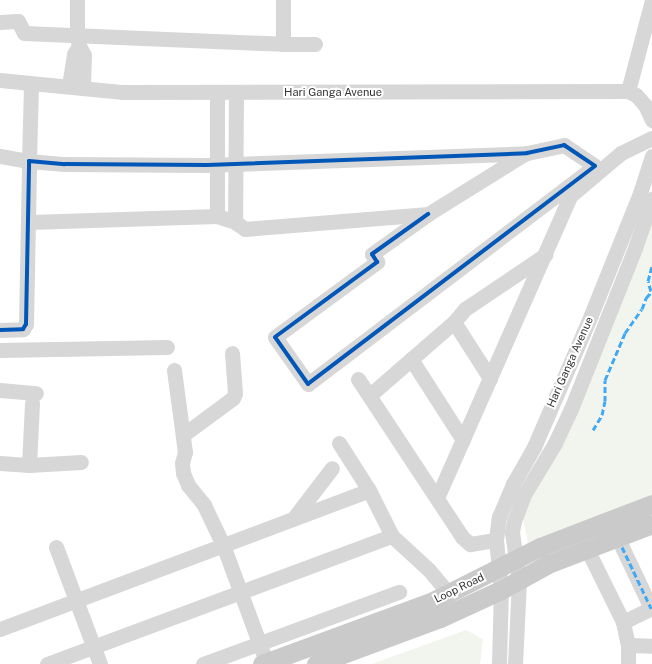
<!DOCTYPE html>
<html>
<head>
<meta charset="utf-8">
<style>
	body { margin:0 }
	#map { position:relative; width:652px; height:664px; overflow:hidden; background:#fff; font-family:"Public Sans",sans-serif }
	div>[style] { position:absolute }
	[style*='--x'] { left:calc(var(--x)*1px); top:calc(var(--y)*1px); width:calc(var(--w)*1px); rotate:calc(var(--a)*1deg) }
	.green>* { inset:0; background:#f1f5ed }
	.minor>* { height:15px; margin:-7.5px; padding:0 7.5px; transform-origin:7.5px; border-radius:7.5px; background:#d7d7d7 }
	.major>* { height:19px; margin:-9.5px; padding:0 9.5px; transform-origin:9.5px; border-radius:9.5px; background:#cacaca }
	.quiet>* { height:3px; margin-top:-1.5px; transform-origin:0; background:repeating-linear-gradient(90deg,#3fa9f5 0 6px,transparent 0 9px) }
	.cycleway>* { height:4px; margin:-2px; padding:0 2px; transform-origin:2px; border-radius:2px; background:#0057b8 }
	span { translate:-50% -50%; white-space:nowrap; text-align:center; line-height:1.15; -webkit-text-stroke:4px #fff; paint-order:stroke }
	.street-label { font-size:11px; color:#333 }
</style>
</head>
<body>
<div id="map">
	<div class="green">
		<i style="clip-path:polygon(652px 219px,652px 495px,528px 543px,521px 509px)"></i>
		<i style="clip-path:polygon(466px 630px,483px 639px,480px 664px,372px 664px)"></i>
	</div>
	<div class="minor">
		<i style="--x:77;--y:0;--w:36;--a:90"></i>
		<i style="--x:77;--y:36;--w:10;--a:79"></i>
		<i style="--x:79;--y:46;--w:10;--a:61"></i>
		<i style="--x:84;--y:55;--w:33;--a:92"></i>
		<i style="--x:0;--y:22;--w:18;--a:-3"></i>
		<i style="--x:18;--y:21;--w:13;--a:63"></i>
		<i style="--x:24;--y:33;--w:259;--a:2.4"></i>
		<i style="--x:283;--y:44;--w:44;--a:-90"></i>
		<i style="--x:283;--y:44;--w:32;--a:0"></i>
		<i style="--x:0;--y:80;--w:124;--a:5.6"></i>
		<i style="--x:123;--y:92;--w:505;--a:-0.11"></i>
		<i style="--x:628;--y:91;--w:9;--a:27"></i>
		<i style="--x:636;--y:95;--w:13;--a:48"></i>
		<i style="--x:645;--y:105;--w:17;--a:65"></i>
		<i style="--x:69;--y:86;--w:32;--a:-81"></i>
		<i style="--x:74;--y:54;--w:9;--a:-58"></i>
		<i style="--x:628;--y:91;--w:94;--a:-75.2"></i>
		<i style="--x:236;--y:92;--w:130;--a:90.4"></i>
		<i style="--x:235;--y:222;--w:12;--a:35"></i>
		<i style="--x:245;--y:229;--w:184;--a:-4.7"></i>
		<i style="--x:428;--y:214;--w:115;--a:-31.9"></i>
		<i style="--x:217;--y:93;--w:123;--a:90"></i>
		<i style="--x:0;--y:156;--w:29;--a:10"></i>
		<i style="--x:29;--y:161;--w:77;--a:-88.5"></i>
		<i style="--x:29;--y:222;--w:188;--a:-1.8"></i>
		<i style="--x:217;--y:216;--w:19;--a:18"></i>
		<i style="--x:454;--y:322;--w:67;--a:57.3"></i>
		<i style="--x:0;--y:330;--w:23;--a:-2"></i>
		<i style="--x:23;--y:329;--w:6;--a:-59"></i>
		<i style="--x:26;--y:324;--w:163;--a:-88.9"></i>
		<i style="--x:29;--y:161;--w:36;--a:5"></i>
		<i style="--x:65;--y:164;--w:142;--a:0.4"></i>
		<i style="--x:207;--y:165;--w:320;--a:-2.1"></i>
		<i style="--x:527;--y:153;--w:38;--a:-12"></i>
		<i style="--x:564;--y:145;--w:37;--a:34"></i>
		<i style="--x:595;--y:166;--w:360;--a:142.8"></i>
		<i style="--x:308;--y:384;--w:57;--a:-125.1"></i>
		<i style="--x:275;--y:337;--w:127;--a:-36.3"></i>
		<i style="--x:377;--y:262;--w:9;--a:-122"></i>
		<i style="--x:372;--y:254;--w:69;--a:-35.5"></i>
		<i style="--x:0;--y:350;--w:167;--a:-1"></i>
		<i style="--x:411;--y:359;--w:96;--a:57.3"></i>
		<i style="--x:174;--y:370;--w:83;--a:82.4"></i>
		<i style="--x:185;--y:452;--w:11;--a:105"></i>
		<i style="--x:182;--y:463;--w:10;--a:84"></i>
		<i style="--x:183;--y:473;--w:13;--a:67"></i>
		<i style="--x:188;--y:485;--w:26;--a:51"></i>
		<i style="--x:204;--y:505;--w:44;--a:64.6"></i>
		<i style="--x:223;--y:545;--w:127;--a:69.7"></i>
		<i style="--x:358;--y:379;--w:189;--a:56.6"></i>
		<i style="--x:462;--y:537;--w:11;--a:41"></i>
		<i style="--x:470;--y:544;--w:26;--a:-9"></i>
		<i style="--x:0;--y:390;--w:36;--a:5"></i>
		<i style="--x:370;--y:395;--w:111;--a:-41"></i>
		<i style="--x:454;--y:322;--w:17;--a:-50"></i>
		<i style="--x:465;--y:309;--w:97;--a:-34"></i>
		<i style="--x:183;--y:435;--w:62;--a:-36.5"></i>
		<i style="--x:233;--y:398;--w:5;--a:-68"></i>
		<i style="--x:235;--y:393;--w:40;--a:-94.3"></i>
		<i style="--x:339;--y:443;--w:56;--a:57.4"></i>
		<i style="--x:369;--y:490;--w:51;--a:63.4"></i>
		<i style="--x:392;--y:536;--w:50;--a:42.6"></i>
		<i style="--x:429;--y:570;--w:30;--a:50"></i>
		<i style="--x:0;--y:463;--w:29;--a:4"></i>
		<i style="--x:29;--y:465;--w:52;--a:-3.3"></i>
		<i style="--x:29;--y:465;--w:62;--a:-87.2"></i>
		<i style="--x:437;--y:498;--w:330;--a:-66.2"></i>
		<i style="--x:570;--y:196;--w:67;--a:-40.1"></i>
		<i style="--x:621;--y:153;--w:34;--a:-26"></i>
		<i style="--x:293;--y:519;--w:64;--a:-52.6"></i>
		<i style="--x:56;--y:547;--w:125;--a:69.4"></i>
		<i style="--x:622;--y:547;--w:68;--a:64.6"></i>
		<i style="--x:587;--y:549;--w:81;--a:63.7"></i>
		<i style="--x:623;--y:622;--w:24;--a:78"></i>
		<i style="--x:628;--y:645;--w:19;--a:90"></i>
		<i style="--x:623;--y:622;--w:32;--a:-26"></i>
		<i style="--x:0;--y:629;--w:394;--a:-20.6"></i>
		<i style="--x:628;--y:645;--w:24;--a:2"></i>
		<i style="--x:47;--y:664;--w:368;--a:-20.4"></i>
		<i style="--x:203;--y:664;--w:209;--a:-20.2"></i>
		<i style="--x:499;--y:664;--w:74;--a:-88.5"></i>
		<i style="--x:501;--y:590;--w:50;--a:-95.7"></i>
		<i style="--x:496;--y:540;--w:23;--a:-83"></i>
		<i style="--x:499;--y:517;--w:36;--a:-67"></i>
		<i style="--x:513;--y:484;--w:43;--a:-60.4"></i>
		<i style="--x:534;--y:447;--w:144;--a:-66.6"></i>
		<i style="--x:591;--y:315;--w:131;--a:-68.1"></i>
		<i style="--x:640;--y:193;--w:39;--a:-72"></i>
		<i style="--x:515;--y:664;--w:83;--a:-87.2"></i>
		<i style="--x:519;--y:581;--w:49;--a:-98.1"></i>
		<i style="--x:512;--y:532;--w:11;--a:-80"></i>
		<i style="--x:514;--y:521;--w:30;--a:-69"></i>
		<i style="--x:525;--y:493;--w:58;--a:-59"></i>
		<i style="--x:555;--y:443;--w:38;--a:-65"></i>
		<i style="--x:571;--y:409;--w:173;--a:-68.3"></i>
		<i style="--x:635;--y:248;--w:52;--a:-70.9"></i>
	</div>
	<div class="major">
		<i style="--x:262;--y:664;--w:182;--a:-20.2"></i>
		<i style="--x:433;--y:601;--w:120;--a:-26.8"></i>
		<i style="--x:540;--y:547;--w:120;--a:-21"></i>
		<i style="--x:316;--y:664;--w:132;--a:-20.4"></i>
		<i style="--x:440;--y:618;--w:67;--a:-24.7"></i>
		<i style="--x:501;--y:590;--w:54;--a:-29"></i>
		<i style="--x:548;--y:564;--w:111;--a:-21"></i>
	</div>
	<div class="quiet">
		<i style="--x:651;--y:291;--w:10;--a:-107"></i>
		<i style="--x:648;--y:281;--w:16;--a:-75"></i>
		<i style="--x:593;--y:430;--w:17;--a:-59"></i>
		<i style="--x:602;--y:415;--w:14;--a:-78"></i>
		<i style="--x:605;--y:401;--w:21;--a:-90"></i>
		<i style="--x:605;--y:380;--w:51;--a:-66.9"></i>
		<i style="--x:625;--y:333;--w:29;--a:-55"></i>
		<i style="--x:642;--y:309;--w:12;--a:-70"></i>
		<i style="--x:646;--y:298;--w:9;--a:-49"></i>
		<i style="--x:622;--y:547;--w:68;--a:64.6"></i>
	</div>
	<div class="cycleway">
		<i style="--x:0;--y:330;--w:23;--a:-2"></i>
		<i style="--x:23;--y:329;--w:6;--a:-59"></i>
		<i style="--x:26;--y:324;--w:163;--a:-88.9"></i>
		<i style="--x:29;--y:161;--w:36;--a:5"></i>
		<i style="--x:65;--y:164;--w:142;--a:0.4"></i>
		<i style="--x:207;--y:165;--w:320;--a:-2.1"></i>
		<i style="--x:527;--y:153;--w:38;--a:-12"></i>
		<i style="--x:564;--y:145;--w:37;--a:34"></i>
		<i style="--x:595;--y:166;--w:360;--a:142.8"></i>
		<i style="--x:308;--y:384;--w:57;--a:-125.1"></i>
		<i style="--x:275;--y:337;--w:127;--a:-36.3"></i>
		<i style="--x:377;--y:262;--w:9;--a:-122"></i>
		<i style="--x:372;--y:254;--w:69;--a:-35.5"></i>
	</div>
	<div class="street-label">
		<span style="left:333px;top:92px">Hari Ganga Avenue</span>
		<span style="left:570px;top:362px;rotate:-66deg">Hari Ganga Avenue</span>
		<span style="left:459px;top:588px;rotate:-26deg">Loop Road</span>
	</div>
</div>
</body>
</html>
